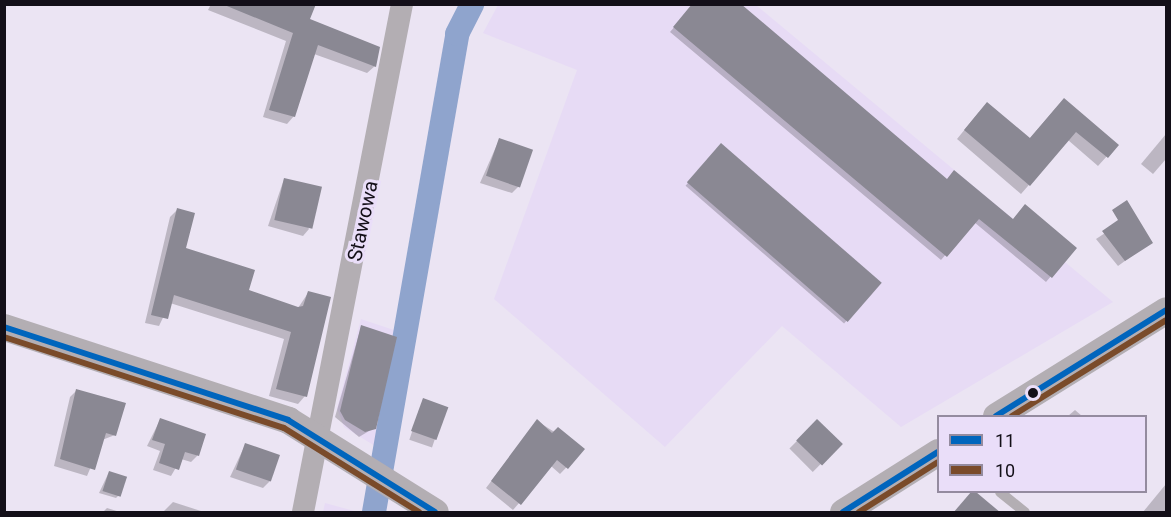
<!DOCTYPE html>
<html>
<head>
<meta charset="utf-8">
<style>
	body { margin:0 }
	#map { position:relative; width:1171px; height:517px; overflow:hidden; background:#ebe4f3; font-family:Roboto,sans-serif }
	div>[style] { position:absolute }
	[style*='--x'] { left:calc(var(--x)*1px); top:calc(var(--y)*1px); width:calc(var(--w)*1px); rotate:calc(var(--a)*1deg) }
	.built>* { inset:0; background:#e7dbf5 }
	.shadow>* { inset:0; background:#0003; transform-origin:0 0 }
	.canal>* { height:24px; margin:-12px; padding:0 12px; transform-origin:12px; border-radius:12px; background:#8fa4cd }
	.building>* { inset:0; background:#8a8893; transform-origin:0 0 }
	.service>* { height:10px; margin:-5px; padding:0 5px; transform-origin:5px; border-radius:5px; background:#b3aeb3 }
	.minor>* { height:22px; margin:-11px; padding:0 11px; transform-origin:11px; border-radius:11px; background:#b3aeb3 }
	.tertiary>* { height:27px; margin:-13.5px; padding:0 13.5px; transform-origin:13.5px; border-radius:13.5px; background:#b3aeb3 }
	.bus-1>* { height:6px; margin:-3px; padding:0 3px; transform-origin:3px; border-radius:3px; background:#0065bd }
	.bus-2>* { height:6px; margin:-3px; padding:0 3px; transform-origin:3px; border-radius:3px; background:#7a4b2a }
	.dots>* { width:16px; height:16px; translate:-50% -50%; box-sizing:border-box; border:3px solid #eadef9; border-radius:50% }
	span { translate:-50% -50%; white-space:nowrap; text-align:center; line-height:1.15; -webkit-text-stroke:6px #eadef9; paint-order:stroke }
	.street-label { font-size:20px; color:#130f18 }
	.frame { position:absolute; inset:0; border:6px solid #130f18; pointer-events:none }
	.legend { position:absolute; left:937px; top:415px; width:210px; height:78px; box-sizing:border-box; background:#eadef9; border:2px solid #948b9f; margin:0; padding:8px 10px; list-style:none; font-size:18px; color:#130f18 }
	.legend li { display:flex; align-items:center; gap:12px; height:30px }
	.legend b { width:30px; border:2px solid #948b9f }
</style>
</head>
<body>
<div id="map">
	<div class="built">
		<i style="clip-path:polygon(498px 5px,756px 5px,1113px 302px,901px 427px,782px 326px,665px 447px,494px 299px,577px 70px,483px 33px)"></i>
		<i style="clip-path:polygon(361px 319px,400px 332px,375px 446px,344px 427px,337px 408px)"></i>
		<i style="clip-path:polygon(325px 503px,358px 512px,323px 512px)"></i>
	</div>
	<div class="shadow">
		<i style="clip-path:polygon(211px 4px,314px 4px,308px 20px,375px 66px,367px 73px,314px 54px,294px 116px,287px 124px,263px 117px,286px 41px,208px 10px)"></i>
		<i style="clip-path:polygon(694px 4px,947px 180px,1012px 221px,1075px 248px,1046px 282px,974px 222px,941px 260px,670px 32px)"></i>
		<i style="clip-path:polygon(1056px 108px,1117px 145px,1098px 166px,1068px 140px,1021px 194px,957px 139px,979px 112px,1029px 139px)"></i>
		<i style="clip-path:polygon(1166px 134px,1166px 159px,1153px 174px,1141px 164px)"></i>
		<i style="clip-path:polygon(499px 140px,519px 186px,512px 193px,480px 183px)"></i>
		<i style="left:721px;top:145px;width:210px;height:54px;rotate:41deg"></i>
		<i style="clip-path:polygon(284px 179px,309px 229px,303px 236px,268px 226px)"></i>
		<i style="clip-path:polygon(177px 210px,184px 249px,247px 291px,298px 308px,308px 293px,305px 396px,298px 404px,269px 396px,284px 339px,170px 303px,159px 326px,145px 323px,170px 217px)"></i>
		<i style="clip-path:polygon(1134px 214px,1151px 242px,1118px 266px,1096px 239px)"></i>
		<i style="clip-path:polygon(361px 327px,374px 428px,359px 437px,335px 417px)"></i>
		<i style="clip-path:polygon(77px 390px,115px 435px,102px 440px,87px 476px,54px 466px,70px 397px)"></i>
		<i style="left:423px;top:400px;width:24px;height:42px;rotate:19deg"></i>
		<i style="clip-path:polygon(1075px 410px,1082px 416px,1068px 416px)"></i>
		<i style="clip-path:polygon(160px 420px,205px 435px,197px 456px,191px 462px,181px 459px,171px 476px,153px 470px,160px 451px,147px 446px)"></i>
		<i style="clip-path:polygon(537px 421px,583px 450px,560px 474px,551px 466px,513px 510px,486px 488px)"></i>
		<i style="left:817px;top:421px;width:33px;height:39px;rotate:45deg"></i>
		<i style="clip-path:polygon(245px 445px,270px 481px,263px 488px,230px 477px)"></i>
		<i style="clip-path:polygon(109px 472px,119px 495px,116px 498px,99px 493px)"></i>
		<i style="clip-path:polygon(1166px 484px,1166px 512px,1143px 512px)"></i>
		<i style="clip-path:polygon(173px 502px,204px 512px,163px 512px)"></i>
		<i style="clip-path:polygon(107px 508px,120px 512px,103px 512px)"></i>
	</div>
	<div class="canal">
		<i style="--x:374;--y:512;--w:485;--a:-80.1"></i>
		<i style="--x:457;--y:34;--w:34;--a:-63"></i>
	</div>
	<div class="building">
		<i style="clip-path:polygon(222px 4px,316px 4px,310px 19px,380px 47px,376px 67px,318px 45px,295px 117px,269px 110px,293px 33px)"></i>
		<i style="clip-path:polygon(692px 4px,741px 4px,947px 179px,954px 170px,1013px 219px,1025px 204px,1077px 248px,1052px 278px,979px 219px,947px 257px,673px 27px)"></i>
		<i style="clip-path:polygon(1064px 98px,1119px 145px,1108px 158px,1076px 132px,1030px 186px,964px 130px,987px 102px,1030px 138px)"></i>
		<i style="left:499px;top:138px;width:36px;height:40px;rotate:19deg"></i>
		<i style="left:721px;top:143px;width:213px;height:52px;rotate:41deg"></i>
		<i style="left:284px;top:178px;width:39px;height:43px;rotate:13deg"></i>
		<i style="clip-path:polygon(1127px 200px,1153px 243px,1125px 261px,1102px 231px,1118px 220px,1112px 210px)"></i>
		<i style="clip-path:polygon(177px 208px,195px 213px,186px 248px,255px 270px,249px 290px,298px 307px,303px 306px,308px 291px,331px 297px,307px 397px,276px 389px,291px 332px,174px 295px,168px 319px,151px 315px)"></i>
		<i style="clip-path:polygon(361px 325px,397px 337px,376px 429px,365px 432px,345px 420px,340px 411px)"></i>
		<i style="clip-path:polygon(76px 389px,126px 403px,116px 436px,106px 433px,95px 470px,60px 459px)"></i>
		<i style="left:423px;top:398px;width:27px;height:35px;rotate:20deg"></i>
		<i style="clip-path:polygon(160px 418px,206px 434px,199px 456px,185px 452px,179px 470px,159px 463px,165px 444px,152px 440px)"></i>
		<i style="clip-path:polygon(537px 419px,552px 433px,558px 427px,585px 449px,568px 469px,557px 460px,521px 505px,491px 481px)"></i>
		<i style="left:817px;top:419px;width:36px;height:30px;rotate:44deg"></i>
		<i style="left:245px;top:443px;width:37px;height:28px;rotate:19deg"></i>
		<i style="left:109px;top:471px;width:19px;height:21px;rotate:18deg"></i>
		<i style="clip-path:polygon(971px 492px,976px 492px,1001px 513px,953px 513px)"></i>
	</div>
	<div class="service">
		<i style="--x:1000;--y:492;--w:32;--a:39"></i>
	</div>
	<div class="minor">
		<i style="--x:303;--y:512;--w:518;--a:-78.97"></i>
	</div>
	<div class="tertiary">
		<i style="--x:4;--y:327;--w:299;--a:18.1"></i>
		<i style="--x:288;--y:420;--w:173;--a:32"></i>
		<i style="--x:996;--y:416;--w:200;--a:-31.9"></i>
		<i style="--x:843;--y:512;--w:112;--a:-32.3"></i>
	</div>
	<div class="bus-1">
		<i style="--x:4;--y:327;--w:299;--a:18.1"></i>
		<i style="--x:288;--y:420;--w:173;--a:32"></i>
		<i style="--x:996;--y:416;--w:200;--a:-31.9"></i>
		<i style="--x:843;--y:512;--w:112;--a:-32.3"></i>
	</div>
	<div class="bus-2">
		<i style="--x:4;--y:337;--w:294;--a:18"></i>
		<i style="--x:284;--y:428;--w:159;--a:31.9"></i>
		<i style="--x:1012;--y:416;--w:181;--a:-31.9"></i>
		<i style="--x:859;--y:512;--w:93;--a:-32.3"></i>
	</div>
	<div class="dots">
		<i style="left:1033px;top:393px;background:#130f18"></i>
	</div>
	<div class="street-label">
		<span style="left:363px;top:221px;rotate:-78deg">Stawowa</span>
	</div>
	<div class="frame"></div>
	<ul class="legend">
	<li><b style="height:8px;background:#0065bd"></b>11</li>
	<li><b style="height:8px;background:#7a4b2a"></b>10</li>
	</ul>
</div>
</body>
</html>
